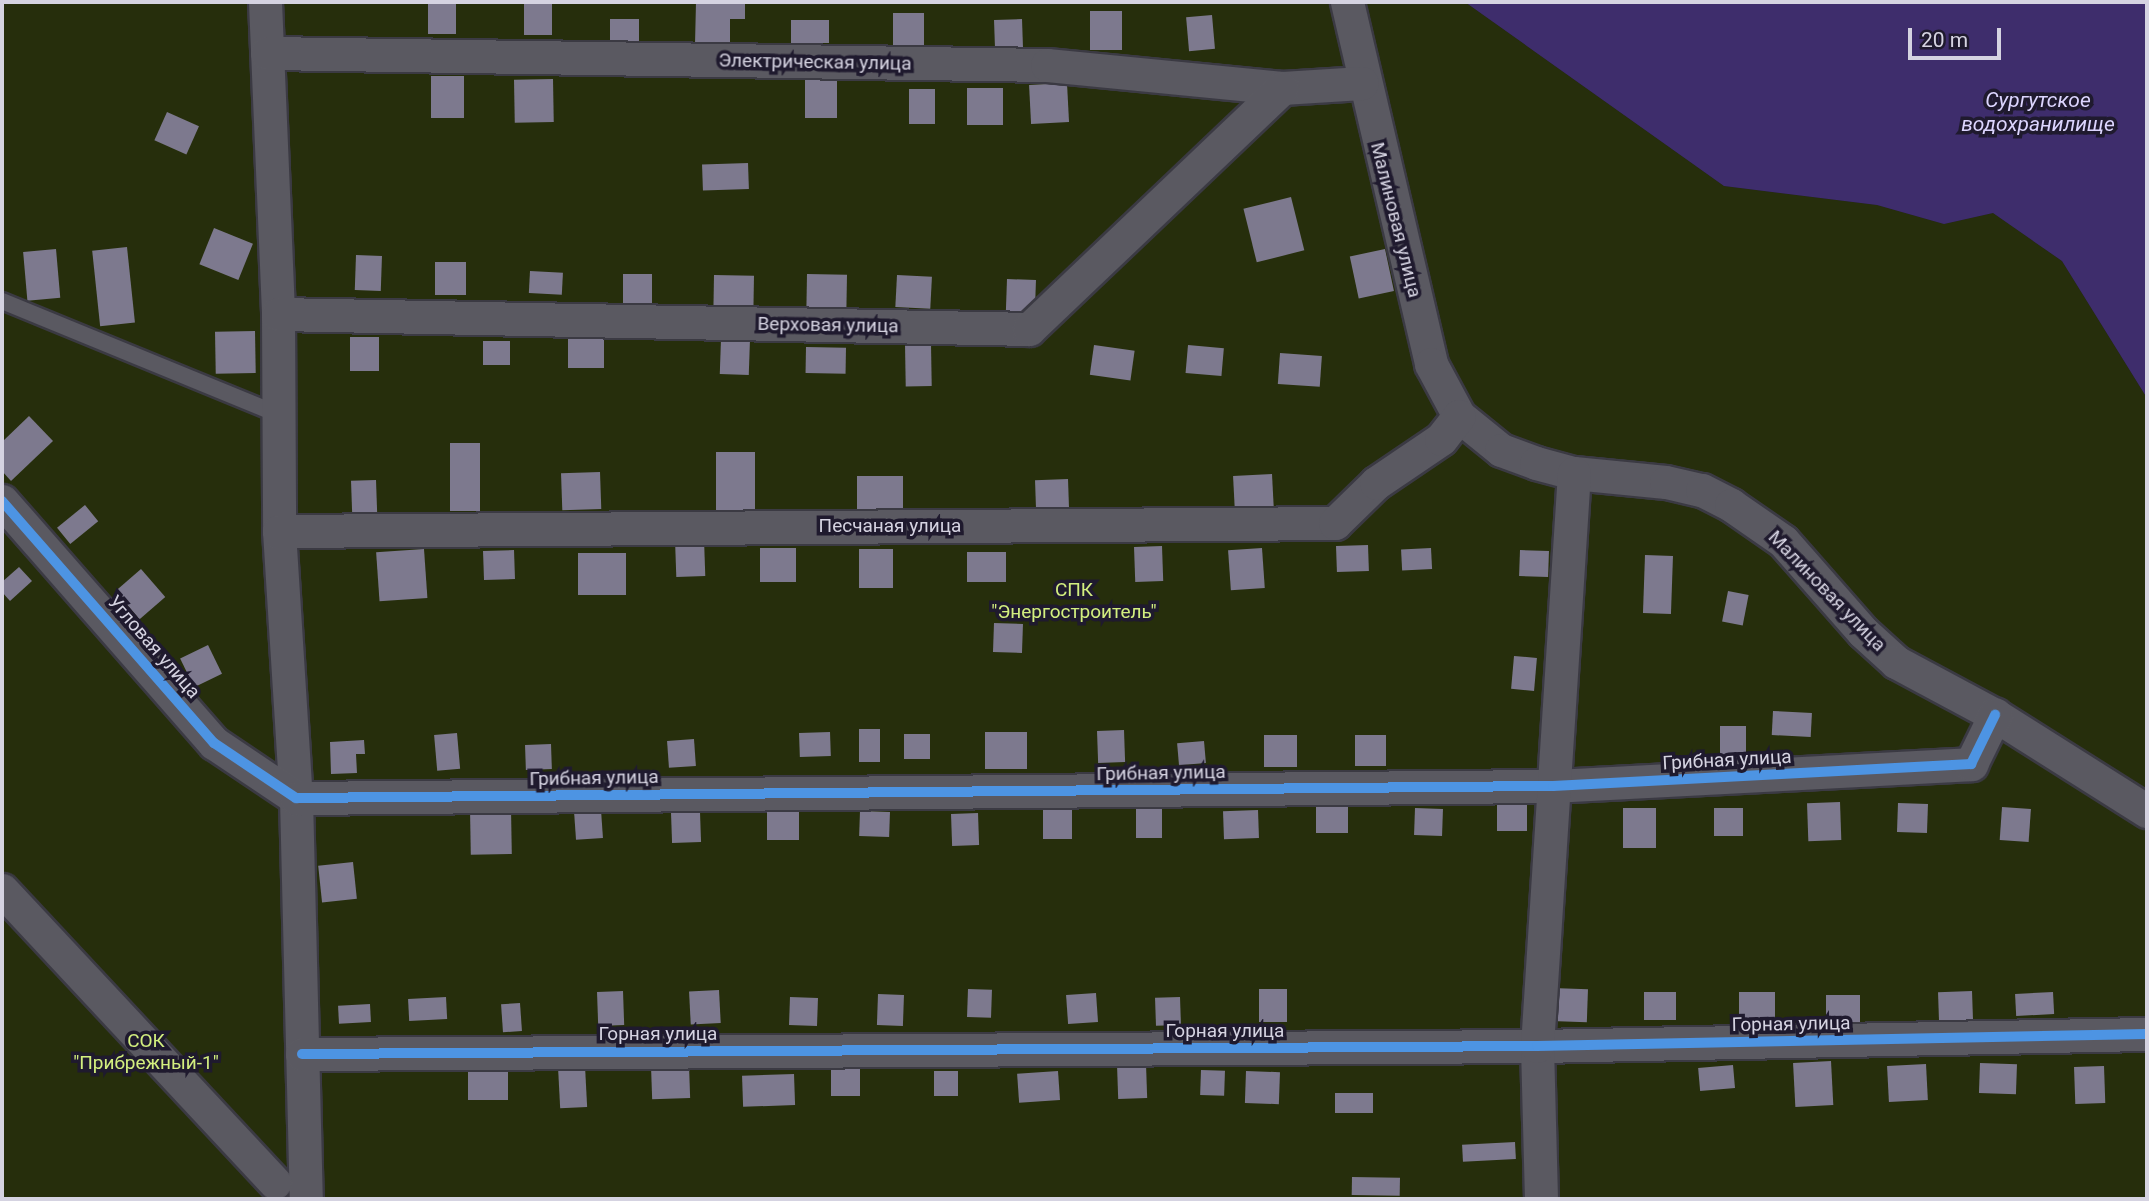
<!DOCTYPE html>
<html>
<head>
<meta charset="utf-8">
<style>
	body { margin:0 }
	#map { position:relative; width:2149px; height:1201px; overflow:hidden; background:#211e2a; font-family:Roboto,sans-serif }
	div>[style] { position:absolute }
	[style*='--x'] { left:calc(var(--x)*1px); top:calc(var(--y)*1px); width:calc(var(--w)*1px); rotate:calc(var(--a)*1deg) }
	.green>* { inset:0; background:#262e0c }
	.water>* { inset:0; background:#3e2d6c }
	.building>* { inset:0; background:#7d798e; transform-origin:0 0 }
	.roads { filter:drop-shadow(2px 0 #3b3a43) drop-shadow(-2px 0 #3b3a43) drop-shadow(0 2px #3b3a43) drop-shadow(0 -2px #3b3a43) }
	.lane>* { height:16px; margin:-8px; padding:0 8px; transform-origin:8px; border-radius:8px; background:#5a5961 }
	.street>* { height:33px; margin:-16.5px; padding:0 16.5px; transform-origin:16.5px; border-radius:16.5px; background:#5a5961 }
	.cycleway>* { height:10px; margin:-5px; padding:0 5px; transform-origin:5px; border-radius:5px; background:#4d94e3 }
	span { translate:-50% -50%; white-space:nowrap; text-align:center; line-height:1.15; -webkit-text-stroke:7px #1f1a2e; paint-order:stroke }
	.street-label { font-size:19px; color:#d5d3e1 }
	.park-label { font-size:19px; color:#d3ef7f }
	.water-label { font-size:21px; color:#dcd5fe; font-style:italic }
	.frame { position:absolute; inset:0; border:4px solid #d5d3e1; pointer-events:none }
	.scale { position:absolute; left:1908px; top:28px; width:93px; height:32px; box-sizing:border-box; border:4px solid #d5d3e1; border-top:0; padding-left:9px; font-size:21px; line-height:24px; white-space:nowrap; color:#d5d3e1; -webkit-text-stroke:5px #1f1a2e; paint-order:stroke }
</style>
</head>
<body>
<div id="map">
	<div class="green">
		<i style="clip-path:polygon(2px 2px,1465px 2px,1724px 186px,1877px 205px,1944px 224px,1993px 213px,2062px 261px,2147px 398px,2147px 1199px,2px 1199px)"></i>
	</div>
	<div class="water">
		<i style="clip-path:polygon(1465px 2px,2147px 2px,2147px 398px,2062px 261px,1993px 213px,1944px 224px,1877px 205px,1724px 186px)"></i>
	</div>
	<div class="building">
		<i style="left:428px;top:2px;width:28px;height:32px"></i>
		<i style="left:524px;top:2px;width:28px;height:33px"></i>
		<i style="clip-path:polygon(696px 2px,745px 2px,745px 19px,730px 19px,730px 44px,695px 44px)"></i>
		<i style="left:1122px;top:11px;width:39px;height:32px;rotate:90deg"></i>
		<i style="left:924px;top:13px;width:36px;height:31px;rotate:90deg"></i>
		<i style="left:1212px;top:15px;width:34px;height:26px;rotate:85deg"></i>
		<i style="left:610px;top:19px;width:29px;height:24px"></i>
		<i style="left:1022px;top:19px;width:31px;height:28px;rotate:88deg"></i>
		<i style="left:791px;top:20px;width:38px;height:23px"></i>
		<i style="left:431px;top:76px;width:33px;height:42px"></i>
		<i style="left:553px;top:79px;width:43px;height:39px;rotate:89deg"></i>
		<i style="left:805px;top:80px;width:32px;height:38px"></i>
		<i style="left:1067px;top:83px;width:39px;height:38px;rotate:87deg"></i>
		<i style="left:967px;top:88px;width:36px;height:37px"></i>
		<i style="left:909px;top:89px;width:26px;height:35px"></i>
		<i style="left:167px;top:112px;width:35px;height:31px;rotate:24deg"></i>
		<i style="left:748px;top:163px;width:26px;height:46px;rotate:88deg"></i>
		<i style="left:1291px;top:197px;width:55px;height:49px;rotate:76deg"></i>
		<i style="left:214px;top:228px;width:42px;height:39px;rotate:22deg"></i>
		<i style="left:127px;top:247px;width:76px;height:35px;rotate:84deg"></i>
		<i style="left:56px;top:249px;width:49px;height:33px;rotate:85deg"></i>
		<i style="left:1385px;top:249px;width:43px;height:36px;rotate:78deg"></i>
		<i style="left:356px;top:255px;width:26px;height:35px;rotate:2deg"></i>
		<i style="left:435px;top:262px;width:31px;height:33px"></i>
		<i style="left:530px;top:271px;width:33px;height:22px;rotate:3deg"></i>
		<i style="left:623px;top:274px;width:29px;height:29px"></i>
		<i style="left:807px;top:274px;width:40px;height:36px;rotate:1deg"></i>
		<i style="left:714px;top:275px;width:40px;height:33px;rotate:1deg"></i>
		<i style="left:897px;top:275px;width:35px;height:32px;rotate:3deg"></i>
		<i style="left:1007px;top:279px;width:29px;height:35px;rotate:2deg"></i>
		<i style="left:255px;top:331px;width:42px;height:40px;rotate:89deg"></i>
		<i style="left:379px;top:337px;width:34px;height:29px;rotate:90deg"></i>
		<i style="left:568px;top:337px;width:36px;height:31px"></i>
		<i style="left:721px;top:339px;width:29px;height:35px;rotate:2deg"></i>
		<i style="left:483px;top:341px;width:27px;height:24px"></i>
		<i style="left:931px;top:344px;width:42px;height:26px;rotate:89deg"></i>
		<i style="left:1094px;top:345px;width:41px;height:30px;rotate:8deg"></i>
		<i style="left:1188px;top:345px;width:36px;height:28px;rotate:5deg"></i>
		<i style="left:806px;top:347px;width:40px;height:26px;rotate:1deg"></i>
		<i style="left:1280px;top:353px;width:42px;height:31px;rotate:4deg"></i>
		<i style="clip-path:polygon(29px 416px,53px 441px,11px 481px,2px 471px,2px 442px)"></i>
		<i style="left:450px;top:443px;width:30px;height:68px"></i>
		<i style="left:716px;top:452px;width:39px;height:65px"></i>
		<i style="left:600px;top:472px;width:37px;height:39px;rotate:88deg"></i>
		<i style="left:1272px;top:474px;width:33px;height:39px;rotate:87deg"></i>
		<i style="left:857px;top:476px;width:46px;height:35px"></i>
		<i style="left:1068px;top:479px;width:32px;height:33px;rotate:88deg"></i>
		<i style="left:376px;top:480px;width:37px;height:25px;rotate:88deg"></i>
		<i style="left:85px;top:505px;width:21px;height:36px;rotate:51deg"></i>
		<i style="left:704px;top:539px;width:37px;height:29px;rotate:88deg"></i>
		<i style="left:1368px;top:545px;width:26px;height:32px;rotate:88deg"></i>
		<i style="left:1162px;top:546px;width:35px;height:28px;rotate:88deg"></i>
		<i style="left:760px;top:548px;width:36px;height:34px"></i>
		<i style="left:1262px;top:548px;width:40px;height:34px;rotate:86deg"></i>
		<i style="left:1431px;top:548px;width:21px;height:30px;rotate:87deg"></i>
		<i style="left:424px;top:549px;width:49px;height:48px;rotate:86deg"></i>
		<i style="left:859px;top:549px;width:34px;height:39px"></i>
		<i style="left:514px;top:550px;width:29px;height:31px;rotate:88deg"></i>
		<i style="left:1520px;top:550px;width:29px;height:26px;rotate:2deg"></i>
		<i style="left:967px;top:552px;width:39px;height:30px"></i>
		<i style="left:578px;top:553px;width:48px;height:42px"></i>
		<i style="left:1645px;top:555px;width:28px;height:58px;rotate:2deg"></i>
		<i style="clip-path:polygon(19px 567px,32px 581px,10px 601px,2px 592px,2px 582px)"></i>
		<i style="left:141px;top:569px;width:37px;height:34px;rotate:49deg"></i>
		<i style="left:1728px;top:591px;width:21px;height:31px;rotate:11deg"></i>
		<i style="left:994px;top:623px;width:29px;height:29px;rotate:2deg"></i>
		<i style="left:208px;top:645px;width:32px;height:31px;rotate:64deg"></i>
		<i style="left:1514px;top:656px;width:23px;height:33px;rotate:5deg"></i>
		<i style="left:1773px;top:711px;width:39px;height:24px;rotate:3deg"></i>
		<i style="left:1720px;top:726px;width:26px;height:33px"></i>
		<i style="left:859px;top:729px;width:21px;height:33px"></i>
		<i style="left:1124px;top:730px;width:32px;height:27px;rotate:88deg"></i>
		<i style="left:830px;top:732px;width:24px;height:31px;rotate:88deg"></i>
		<i style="left:985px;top:732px;width:42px;height:37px"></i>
		<i style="left:457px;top:733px;width:36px;height:23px;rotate:85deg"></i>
		<i style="left:930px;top:734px;width:25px;height:26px;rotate:90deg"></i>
		<i style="left:1264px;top:735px;width:33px;height:32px"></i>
		<i style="left:1355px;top:735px;width:31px;height:31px"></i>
		<i style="left:694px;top:739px;width:27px;height:27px;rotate:86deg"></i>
		<i style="clip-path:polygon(364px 740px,365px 754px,356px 754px,357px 773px,331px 774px,330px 742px)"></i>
		<i style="left:1204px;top:741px;width:22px;height:27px;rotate:85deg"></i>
		<i style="left:551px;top:744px;width:25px;height:26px;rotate:88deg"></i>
		<i style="left:1497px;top:800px;width:30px;height:31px"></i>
		<i style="left:1840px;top:802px;width:38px;height:33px;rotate:88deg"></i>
		<i style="left:1898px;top:803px;width:30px;height:29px;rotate:2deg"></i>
		<i style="left:1316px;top:806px;width:32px;height:27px"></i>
		<i style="left:799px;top:807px;width:33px;height:32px;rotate:90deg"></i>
		<i style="left:2002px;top:807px;width:29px;height:33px;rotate:4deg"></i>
		<i style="left:511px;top:808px;width:46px;height:41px;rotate:89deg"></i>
		<i style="left:1136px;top:808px;width:26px;height:30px"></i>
		<i style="left:1415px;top:808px;width:28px;height:27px;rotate:2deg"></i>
		<i style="left:1623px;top:808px;width:33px;height:40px"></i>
		<i style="left:1714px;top:808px;width:29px;height:28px"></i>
		<i style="left:601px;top:810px;width:28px;height:27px;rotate:86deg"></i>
		<i style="left:1043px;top:810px;width:29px;height:29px"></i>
		<i style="left:1258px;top:810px;width:28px;height:35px;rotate:88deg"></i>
		<i style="left:860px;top:811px;width:30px;height:25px;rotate:2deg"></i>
		<i style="left:700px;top:812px;width:30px;height:29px;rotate:88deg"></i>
		<i style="left:978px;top:813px;width:32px;height:27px;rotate:88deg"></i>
		<i style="left:353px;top:862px;width:37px;height:35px;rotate:84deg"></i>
		<i style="left:1552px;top:988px;width:36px;height:33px;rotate:2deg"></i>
		<i style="left:968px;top:989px;width:24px;height:28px;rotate:2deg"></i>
		<i style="left:1259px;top:989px;width:28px;height:33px"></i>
		<i style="left:719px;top:990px;width:33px;height:30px;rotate:87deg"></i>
		<i style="left:623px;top:991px;width:34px;height:26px;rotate:88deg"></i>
		<i style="left:1972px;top:991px;width:29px;height:34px;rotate:88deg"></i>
		<i style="left:1644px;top:992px;width:32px;height:28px"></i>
		<i style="left:1775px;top:992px;width:31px;height:36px;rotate:90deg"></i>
		<i style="left:2053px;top:992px;width:22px;height:38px;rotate:87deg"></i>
		<i style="left:1096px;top:993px;width:29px;height:30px;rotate:86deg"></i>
		<i style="left:878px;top:994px;width:26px;height:31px;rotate:2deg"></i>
		<i style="left:1826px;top:995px;width:34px;height:29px"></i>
		<i style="left:446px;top:997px;width:22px;height:38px;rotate:87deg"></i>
		<i style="left:790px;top:997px;width:28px;height:28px;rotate:2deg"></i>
		<i style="left:1180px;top:997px;width:28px;height:25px;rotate:88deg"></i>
		<i style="left:520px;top:1003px;width:28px;height:19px;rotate:86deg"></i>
		<i style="left:370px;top:1004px;width:18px;height:32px;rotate:87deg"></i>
		<i style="left:1831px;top:1061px;width:44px;height:38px;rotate:87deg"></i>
		<i style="left:508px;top:1063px;width:37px;height:40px;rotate:90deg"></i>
		<i style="left:1980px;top:1063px;width:37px;height:30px;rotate:2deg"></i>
		<i style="left:1146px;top:1064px;width:34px;height:29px;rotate:88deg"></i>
		<i style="left:1926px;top:1064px;width:36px;height:39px;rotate:87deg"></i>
		<i style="left:689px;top:1065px;width:33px;height:38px;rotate:88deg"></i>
		<i style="left:831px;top:1065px;width:29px;height:31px"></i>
		<i style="left:1733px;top:1065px;width:23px;height:35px;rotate:85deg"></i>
		<i style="left:585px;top:1066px;width:41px;height:27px;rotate:87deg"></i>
		<i style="left:2104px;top:1066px;width:37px;height:30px;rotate:88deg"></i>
		<i style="left:1201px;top:1070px;width:24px;height:25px;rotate:2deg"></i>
		<i style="left:958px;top:1071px;width:25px;height:24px;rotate:90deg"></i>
		<i style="left:1058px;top:1071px;width:29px;height:41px;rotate:86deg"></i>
		<i style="left:1246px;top:1071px;width:34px;height:32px;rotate:2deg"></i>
		<i style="left:794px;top:1074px;width:31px;height:52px;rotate:88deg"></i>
		<i style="left:1335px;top:1093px;width:38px;height:20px"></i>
		<i style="left:1515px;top:1142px;width:17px;height:53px;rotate:87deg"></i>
		<i style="left:1352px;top:1177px;width:48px;height:18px;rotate:1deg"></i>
	</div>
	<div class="roads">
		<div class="lane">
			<i style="--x:2;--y:301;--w:295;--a:22.3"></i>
		</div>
		<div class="street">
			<i style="--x:265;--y:2;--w:312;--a:87.6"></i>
			<i style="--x:278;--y:314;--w:217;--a:89.7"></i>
			<i style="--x:279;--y:531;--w:268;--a:86.4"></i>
			<i style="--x:296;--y:798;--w:401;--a:88.6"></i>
			<i style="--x:1347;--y:2;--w:372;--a:76.9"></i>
			<i style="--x:1431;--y:364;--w:59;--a:61.7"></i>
			<i style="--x:1459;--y:416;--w:54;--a:39"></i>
			<i style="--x:1501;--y:450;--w:37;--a:20"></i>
			<i style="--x:1536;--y:463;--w:39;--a:15"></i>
			<i style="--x:1574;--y:473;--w:92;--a:5.6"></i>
			<i style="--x:1666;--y:482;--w:37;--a:13"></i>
			<i style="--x:1702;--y:490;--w:33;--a:27"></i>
			<i style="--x:1731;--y:505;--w:63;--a:34.7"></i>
			<i style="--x:1783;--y:541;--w:121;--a:48.7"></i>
			<i style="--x:1863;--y:632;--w:45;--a:42.3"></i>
			<i style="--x:1896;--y:662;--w:112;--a:28.2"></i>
			<i style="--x:1995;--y:715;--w:180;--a:32.3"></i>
			<i style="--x:267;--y:53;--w:780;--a:0.88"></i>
			<i style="--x:1047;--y:65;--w:236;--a:5.6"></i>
			<i style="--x:1282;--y:88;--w:80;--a:-3.6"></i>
			<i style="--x:278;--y:314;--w:751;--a:1.14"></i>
			<i style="--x:1029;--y:329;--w:349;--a:-43.6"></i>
			<i style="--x:2;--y:501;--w:322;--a:48.8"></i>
			<i style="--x:214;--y:743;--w:99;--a:33.9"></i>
			<i style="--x:296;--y:798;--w:1257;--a:-0.55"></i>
			<i style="--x:1553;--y:786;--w:419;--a:-3"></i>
			<i style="--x:1971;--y:764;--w:55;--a:-63.9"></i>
			<i style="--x:279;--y:531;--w:1056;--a:-0.43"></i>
			<i style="--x:1335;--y:523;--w:57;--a:-44.3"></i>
			<i style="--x:1376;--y:483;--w:78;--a:-34.1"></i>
			<i style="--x:1441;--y:439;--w:29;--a:-52"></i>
			<i style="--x:2;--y:890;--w:400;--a:47"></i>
			<i style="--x:302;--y:1054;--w:1235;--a:-0.37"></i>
			<i style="--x:1537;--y:1046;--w:610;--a:-1.13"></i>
			<i style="--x:1541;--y:1199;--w:153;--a:-91.5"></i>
			<i style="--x:1537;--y:1046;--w:574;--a:-86.31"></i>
		</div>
	</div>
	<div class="cycleway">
		<i style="--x:2;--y:501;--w:322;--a:48.8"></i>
		<i style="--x:214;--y:743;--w:99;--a:33.9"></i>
		<i style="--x:296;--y:798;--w:1257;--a:-0.55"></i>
		<i style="--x:1553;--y:786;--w:419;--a:-3"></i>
		<i style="--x:1971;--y:764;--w:55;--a:-63.9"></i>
		<i style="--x:302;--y:1054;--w:1235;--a:-0.37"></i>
		<i style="--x:1537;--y:1046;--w:610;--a:-1.13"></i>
	</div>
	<div class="street-label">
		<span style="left:815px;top:62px;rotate:1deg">Электрическая улица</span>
		<span style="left:1396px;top:220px;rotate:76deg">Малиновая улица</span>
		<span style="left:828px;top:325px;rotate:1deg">Верховая улица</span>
		<span style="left:890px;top:526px">Песчаная улица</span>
		<span style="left:1827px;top:591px;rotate:46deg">Малиновая улица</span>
		<span style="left:154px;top:647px;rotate:49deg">Угловая улица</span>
		<span style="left:1727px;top:760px;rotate:-3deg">Грибная улица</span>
		<span style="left:1161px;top:773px;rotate:-1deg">Грибная улица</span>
		<span style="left:594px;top:778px;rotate:-1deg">Грибная улица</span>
		<span style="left:1791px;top:1024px;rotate:-1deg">Горная улица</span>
		<span style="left:1225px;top:1031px">Горная улица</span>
		<span style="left:658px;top:1034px">Горная улица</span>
	</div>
	<div class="park-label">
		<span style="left:1074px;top:601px">СПК<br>"Энергостроитель"</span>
		<span style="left:146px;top:1052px">СОК<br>"Прибрежный-1"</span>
	</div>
	<div class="water-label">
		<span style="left:2038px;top:112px">Сургутское<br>водохранилище</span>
	</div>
	<div class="frame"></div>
	<div class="scale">20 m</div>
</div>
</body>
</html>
